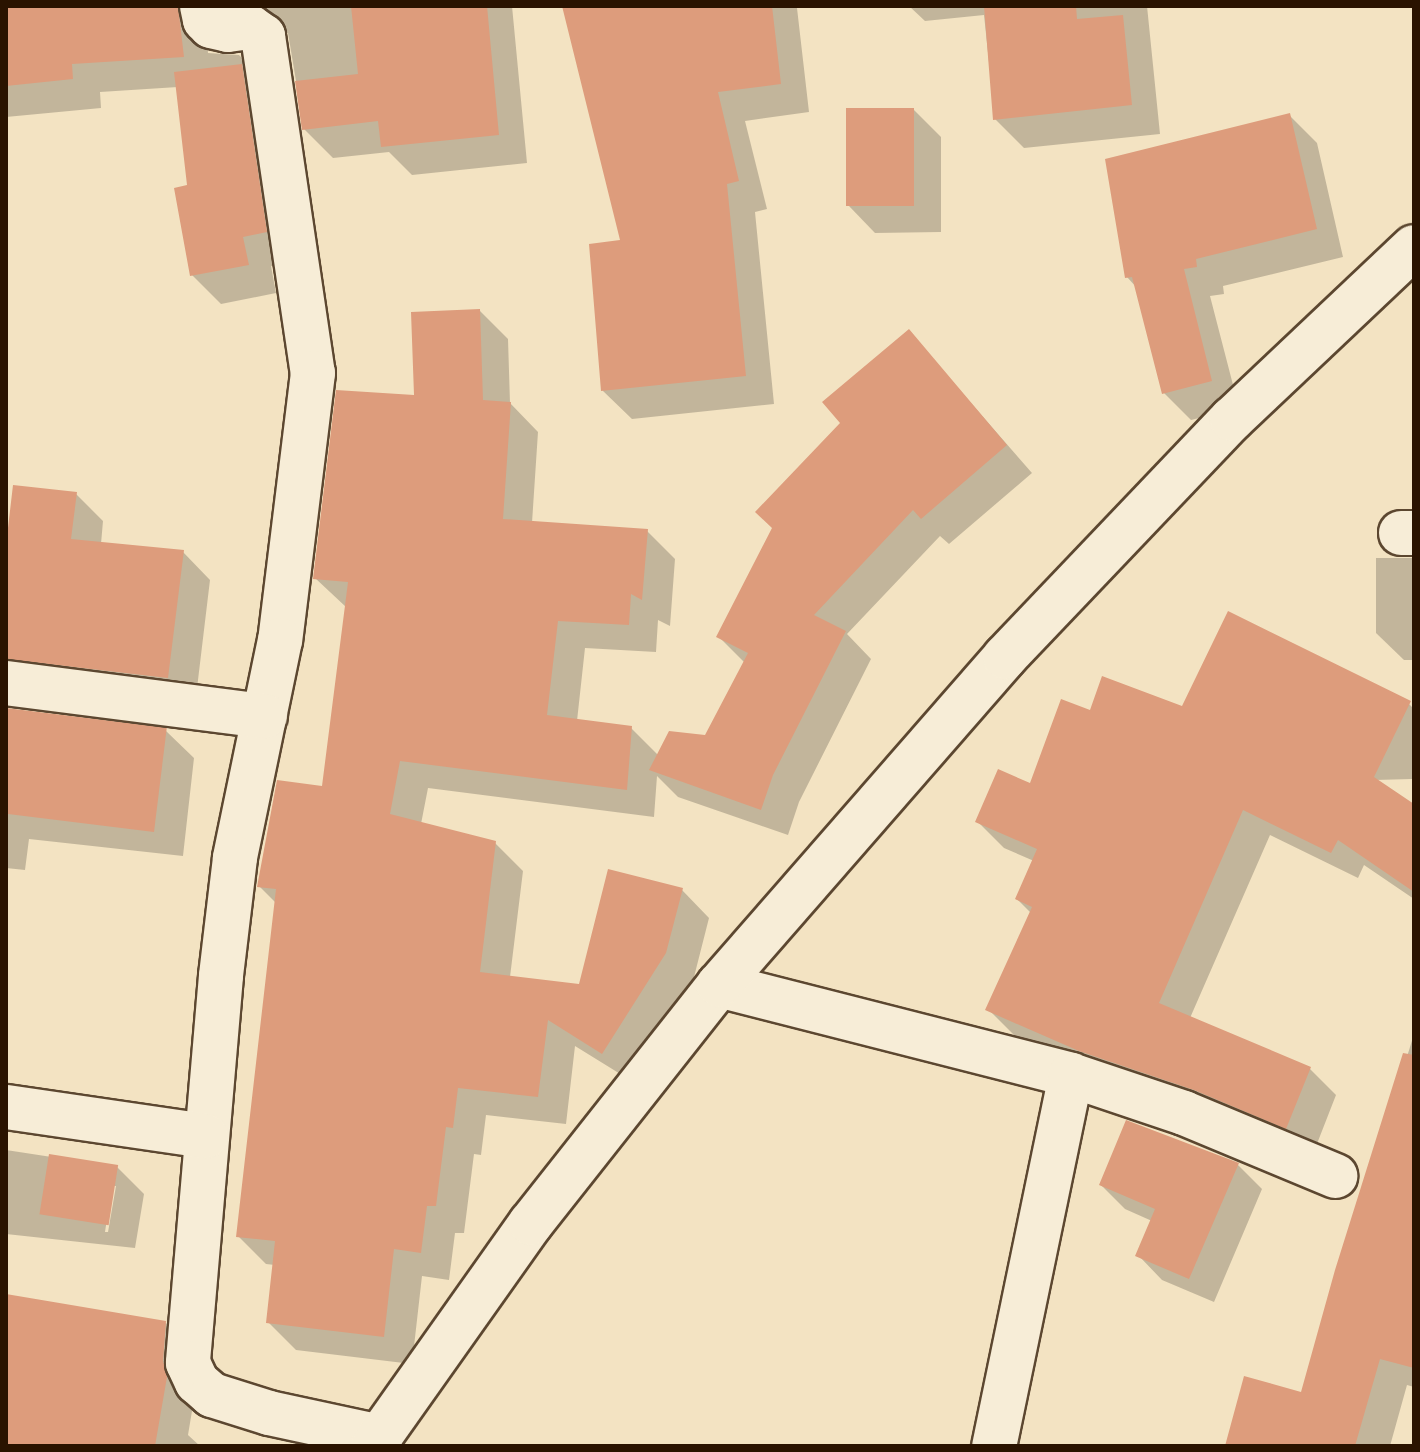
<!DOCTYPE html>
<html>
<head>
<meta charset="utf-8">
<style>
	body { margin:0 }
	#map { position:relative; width:1420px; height:1452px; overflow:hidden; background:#f3e3c2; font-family:"Gentium Book Plus",serif }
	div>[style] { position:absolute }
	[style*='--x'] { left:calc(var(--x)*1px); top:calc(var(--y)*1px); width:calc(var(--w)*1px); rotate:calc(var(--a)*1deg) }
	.shadow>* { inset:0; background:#0003 }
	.building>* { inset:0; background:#dd9c7c; transform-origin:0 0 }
	.roads { filter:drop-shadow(2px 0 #5c4730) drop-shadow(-2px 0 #5c4730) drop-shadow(0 2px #5c4730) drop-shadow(0 -2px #5c4730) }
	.street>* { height:44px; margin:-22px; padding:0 22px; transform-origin:22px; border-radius:22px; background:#f7edd7 }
	.secondary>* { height:44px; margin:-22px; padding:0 22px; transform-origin:22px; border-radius:22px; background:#f7edd7 }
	span { translate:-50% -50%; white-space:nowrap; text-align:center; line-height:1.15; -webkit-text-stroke:8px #f7edd7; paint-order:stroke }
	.frame { position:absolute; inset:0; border:8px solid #2a1300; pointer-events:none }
</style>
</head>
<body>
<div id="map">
	<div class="shadow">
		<i style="clip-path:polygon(6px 6px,512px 6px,527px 163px,412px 175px,389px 152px,333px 158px,304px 129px,288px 33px,206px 29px,208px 53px,239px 55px,268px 85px,295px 261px,271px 266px,276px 293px,221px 304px,192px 275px,189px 187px,178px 87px,100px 92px,101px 108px,6px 117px)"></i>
		<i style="clip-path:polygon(564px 6px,811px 6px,797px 8px,809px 112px,745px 121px,767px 209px,755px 212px,774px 404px,632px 419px,603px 391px,622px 242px)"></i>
		<i style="clip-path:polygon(909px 6px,1147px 6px,1160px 134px,1024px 148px,995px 119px,984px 15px,925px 21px)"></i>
		<i style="clip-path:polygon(914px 110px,941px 137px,941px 232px,875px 233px,848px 205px)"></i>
		<i style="clip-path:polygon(1290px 116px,1317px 143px,1343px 257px,1223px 286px,1224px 294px,1210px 296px,1239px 408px,1191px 420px,1164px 393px,1137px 288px,1127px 277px)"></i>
		<i style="clip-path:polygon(480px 311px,508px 339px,510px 403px,538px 432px,532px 523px,647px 531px,675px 559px,670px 626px,658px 620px,656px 652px,585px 648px,577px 721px,631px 728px,659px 756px,706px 737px,745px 663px,719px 637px,843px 423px,909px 332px,1032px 473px,949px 544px,940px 536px,847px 634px,871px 659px,799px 802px,788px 835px,678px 797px,657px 776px,654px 817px,428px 788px,421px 824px,495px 843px,523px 871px,510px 977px,580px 986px,682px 890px,709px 918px,693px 981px,630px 1080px,575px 1046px,566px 1124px,486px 1115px,481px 1155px,474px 1154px,464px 1233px,455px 1233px,449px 1280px,422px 1276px,412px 1364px,296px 1350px,268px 1322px,275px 1265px,266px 1264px,238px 1236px,277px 904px,259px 886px,323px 788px,346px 607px,315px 578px,416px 398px)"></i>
		<i style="clip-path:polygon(76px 494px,103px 521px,101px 544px,183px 552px,210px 580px,195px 705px,14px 695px,7px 710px,166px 731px,194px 758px,183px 856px,29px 839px,25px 870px,6px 868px,6px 563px)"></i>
		<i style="clip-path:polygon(1376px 558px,1414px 558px,1414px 660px,1404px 660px,1376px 633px)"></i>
		<i style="clip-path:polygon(1409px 704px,1414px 709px,1414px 775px,1412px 779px,1375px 780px,1414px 806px,1414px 899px,1364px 865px,1358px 878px,1270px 835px,1190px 1018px,1310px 1069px,1336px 1095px,1313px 1154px,1108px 1076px,1014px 1035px,988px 1009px,1031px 913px,1017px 899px,1034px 861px,1004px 848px,977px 821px,1031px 786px,1091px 713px)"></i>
		<i style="clip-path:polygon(1414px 1034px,1414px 1387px,1407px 1385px,1390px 1446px,1227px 1446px,1303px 1394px)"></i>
		<i style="clip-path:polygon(evenodd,6px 1150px,117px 1167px,144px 1194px,135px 1248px,6px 1234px,6px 1150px,112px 1186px,116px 1186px,108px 1232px,105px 1232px,112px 1186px)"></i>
		<i style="clip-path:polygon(1238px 1165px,1262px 1189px,1214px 1302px,1162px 1280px,1138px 1255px,1152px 1221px,1125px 1209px,1101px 1185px)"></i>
		<i style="clip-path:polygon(6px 1296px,166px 1323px,193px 1350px,193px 1405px,188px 1435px,200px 1446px,6px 1446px)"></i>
	</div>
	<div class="building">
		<i style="clip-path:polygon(6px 6px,178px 6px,184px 57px,72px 64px,73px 79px,6px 86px)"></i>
		<i style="clip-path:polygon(351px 6px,487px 6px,499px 135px,381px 147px,378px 121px,302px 130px,295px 81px,358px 74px)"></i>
		<i style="clip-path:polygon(562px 6px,772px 6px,781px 84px,718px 92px,739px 181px,727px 184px,746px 376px,601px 391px,589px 244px,620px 240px)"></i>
		<i style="clip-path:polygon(984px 6px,1076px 6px,1077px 19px,1123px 15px,1132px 105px,993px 120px)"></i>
		<i style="clip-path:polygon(242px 64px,267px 232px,243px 237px,249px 265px,190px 276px,174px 188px,187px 185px,174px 72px)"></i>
		<i style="left:846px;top:108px;width:68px;height:98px"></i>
		<i style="clip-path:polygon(1290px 113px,1317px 229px,1196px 259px,1197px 267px,1184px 269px,1212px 381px,1162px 394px,1132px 277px,1125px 278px,1105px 159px)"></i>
		<i style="clip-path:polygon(480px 309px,483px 400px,511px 402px,503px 519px,648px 529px,642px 600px,631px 594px,629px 625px,558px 621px,547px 715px,632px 726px,627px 790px,400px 761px,390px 814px,496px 841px,480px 972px,579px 984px,608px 869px,683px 888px,666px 953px,602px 1054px,548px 1020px,538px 1097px,458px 1088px,453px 1128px,446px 1127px,436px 1206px,427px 1206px,421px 1253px,394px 1249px,384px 1337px,266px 1323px,275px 1241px,236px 1237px,276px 889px,257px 887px,277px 780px,322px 786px,348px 582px,313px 579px,336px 390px,414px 395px,411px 312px)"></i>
		<i style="clip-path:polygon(909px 329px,1007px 445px,921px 519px,913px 510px,814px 615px,846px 631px,773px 775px,761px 810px,649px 770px,669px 731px,705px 735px,748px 653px,716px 637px,772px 528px,755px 512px,840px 423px,822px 402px)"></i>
		<i style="clip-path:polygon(13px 485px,77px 492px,71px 539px,184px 550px,168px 678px,6px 659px,6px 545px)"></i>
		<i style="clip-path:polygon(1228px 611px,1411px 701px,1374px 777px,1414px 804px,1414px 892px,1338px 840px,1331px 853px,1243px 810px,1159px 1003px,1311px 1067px,1286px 1129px,1194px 1090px,1079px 1051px,985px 1010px,1032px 907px,1015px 899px,1037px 849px,975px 822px,998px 769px,1030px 783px,1061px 699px,1090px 710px,1102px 676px,1182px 706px)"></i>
		<i style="left:6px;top:708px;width:162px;height:105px;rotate:7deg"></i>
		<i style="clip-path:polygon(1403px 1053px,1414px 1055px,1414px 1368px,1380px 1359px,1355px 1446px,1225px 1446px,1244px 1376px,1301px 1392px,1335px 1270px)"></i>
		<i style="clip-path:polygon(1126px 1120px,1239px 1163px,1189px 1279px,1135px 1256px,1155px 1209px,1099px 1185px)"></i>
		<i style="left:49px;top:1154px;width:70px;height:61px;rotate:9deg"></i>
		<i style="clip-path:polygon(6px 1294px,166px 1321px,163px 1361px,167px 1377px,155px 1446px,6px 1446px)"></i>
	</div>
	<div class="roads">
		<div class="street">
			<i style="--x:202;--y:6;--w:14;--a:78"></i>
			<i style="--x:205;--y:20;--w:8;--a:45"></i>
			<i style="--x:211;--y:26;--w:17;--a:13"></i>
			<i style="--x:228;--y:30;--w:22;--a:-8"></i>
			<i style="--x:250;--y:27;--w:16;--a:35"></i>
			<i style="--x:263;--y:36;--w:341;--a:81.6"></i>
			<i style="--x:313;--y:373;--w:269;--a:97"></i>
			<i style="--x:280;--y:640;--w:223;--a:101.7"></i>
			<i style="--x:235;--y:858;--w:119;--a:96.8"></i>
			<i style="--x:221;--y:976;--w:388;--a:94.9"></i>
			<i style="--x:188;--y:1363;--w:21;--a:65"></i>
			<i style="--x:197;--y:1382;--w:20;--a:41"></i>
			<i style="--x:212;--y:1395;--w:60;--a:17.5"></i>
			<i style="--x:269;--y:1413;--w:114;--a:12.2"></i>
			<i style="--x:1401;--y:533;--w:13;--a:0"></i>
			<i style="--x:6;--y:683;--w:261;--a:7.3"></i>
			<i style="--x:719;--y:985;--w:363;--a:14.3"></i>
			<i style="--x:1071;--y:1075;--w:379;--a:101.7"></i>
			<i style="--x:1071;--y:1075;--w:119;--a:18.6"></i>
			<i style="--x:1184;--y:1113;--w:164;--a:22.6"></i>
			<i style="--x:6;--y:1107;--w:202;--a:8.3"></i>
		</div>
		<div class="secondary">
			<i style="--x:373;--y:1446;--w:273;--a:-54.7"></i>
			<i style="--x:531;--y:1223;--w:303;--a:-51.7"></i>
			<i style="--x:719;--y:985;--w:435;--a:-48.9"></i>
			<i style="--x:1005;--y:657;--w:329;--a:-46.4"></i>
			<i style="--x:1232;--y:419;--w:250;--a:-43.4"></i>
		</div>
	</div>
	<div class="frame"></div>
</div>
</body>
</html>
